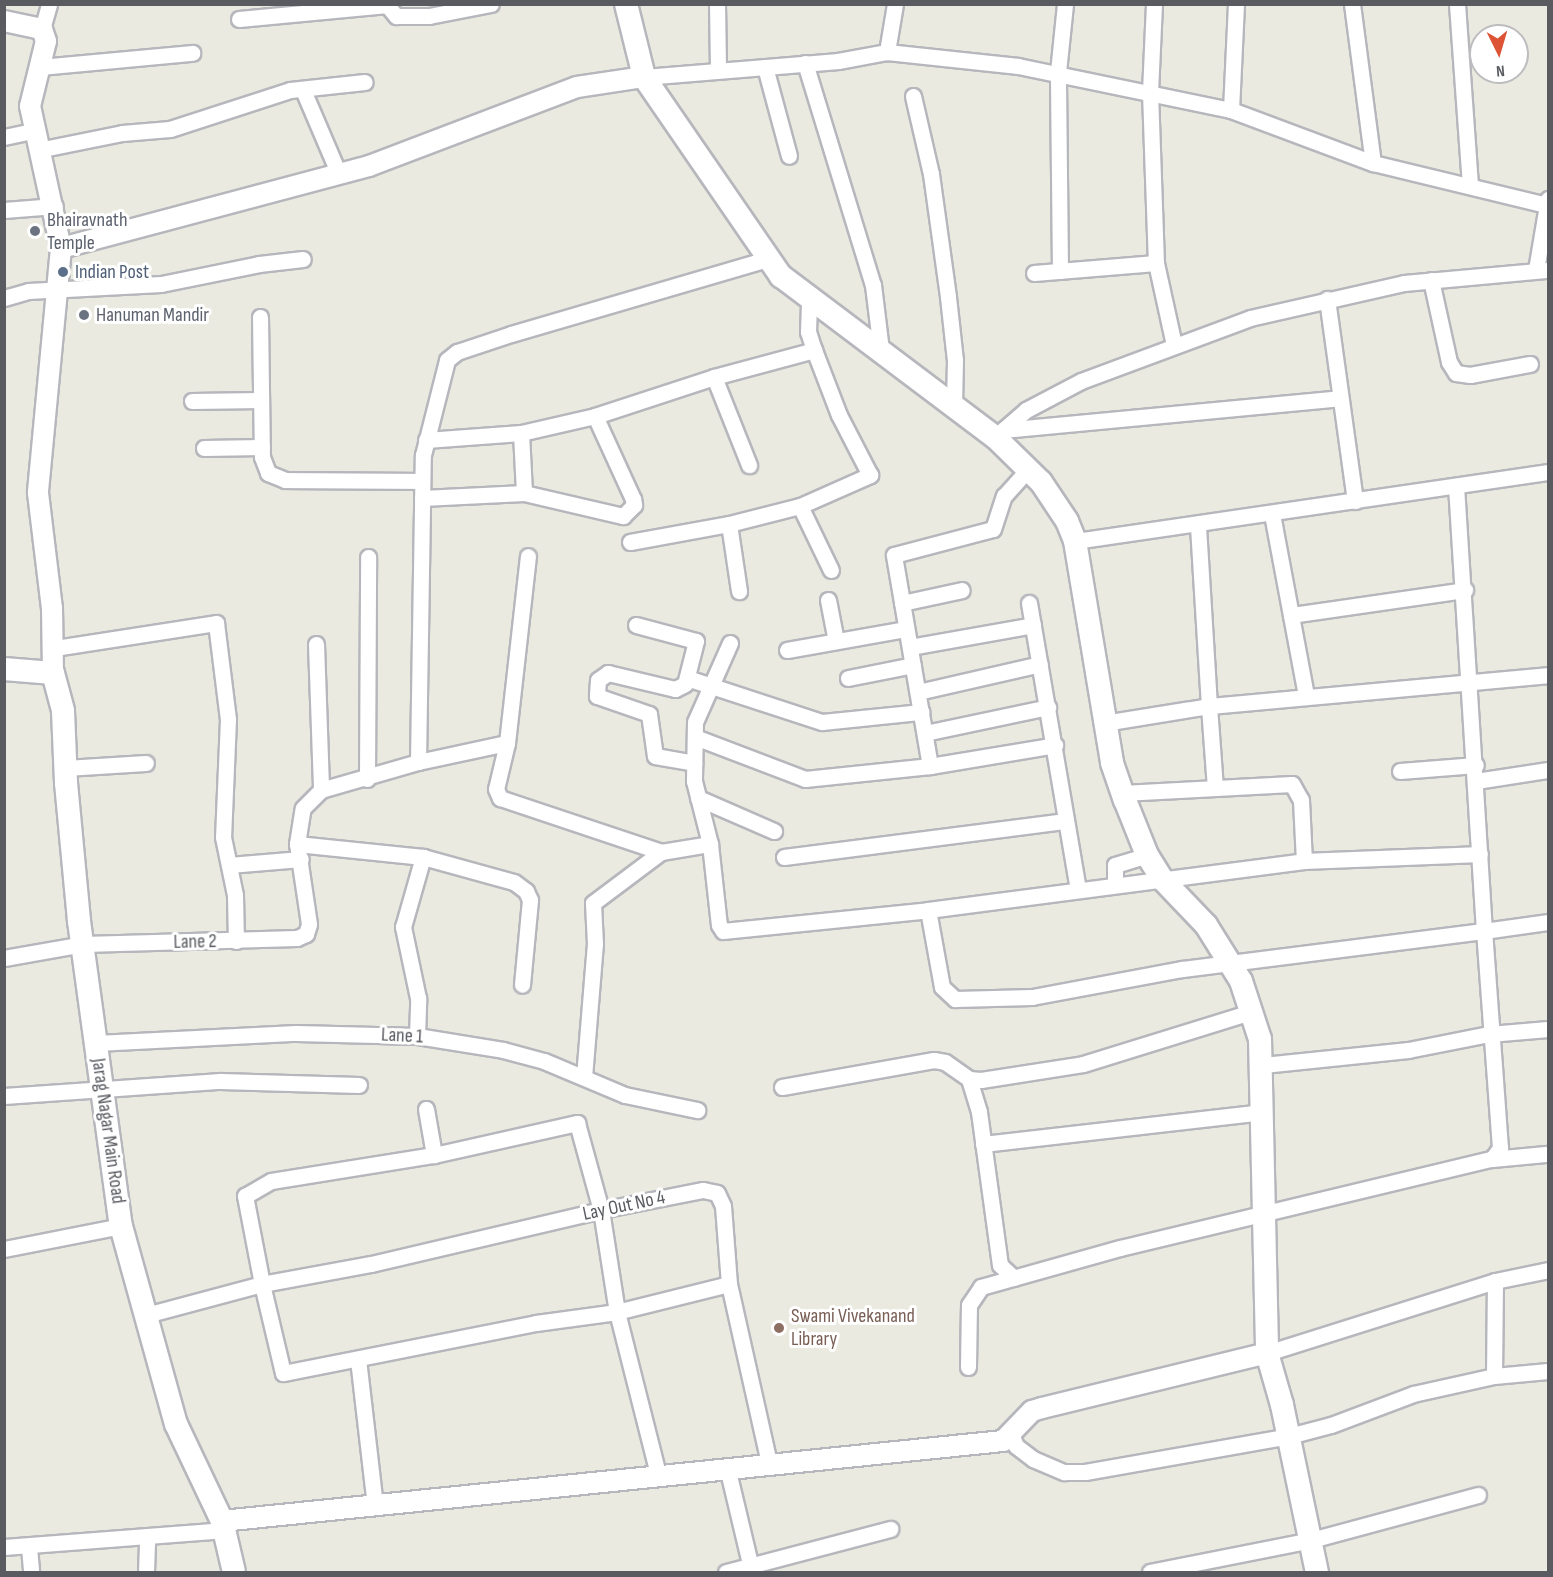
<!DOCTYPE html>
<html>
<head>
<meta charset="utf-8">
<style>
	body { margin:0 }
	#map { position:relative; width:1553px; height:1577px; overflow:hidden; background:#ebeae0; font-family:"Sofia Sans Condensed",sans-serif }
	div>[style] { position:absolute }
	[style*='--x'] { left:calc(var(--x)*1px); top:calc(var(--y)*1px); width:calc(var(--w)*1px); rotate:calc(var(--a)*1deg) }
	.roads { filter:drop-shadow(2px 0 #b6b7bc) drop-shadow(-2px 0 #b6b7bc) drop-shadow(0 2px #b6b7bc) drop-shadow(0 -2px #b6b7bc) }
	.minor>* { height:15px; margin:-7.5px; padding:0 7.5px; transform-origin:7.5px; border-radius:7.5px; background:#fff }
	.tertiary>* { height:20px; margin:-10px; padding:0 10px; transform-origin:10px; border-radius:10px; background:#fff }
	.secondary>* { height:22px; margin:-11px; padding:0 11px; transform-origin:11px; border-radius:11px; background:#fff }
	.dots>* { width:16px; height:16px; translate:-50% -50%; box-sizing:border-box; border:3px solid #fff; border-radius:50% }
	span { translate:-50% -50%; white-space:nowrap; text-align:center; line-height:1.15; -webkit-text-stroke:6px #fff; paint-order:stroke }
	.worship-label { font-size:20px; color:#5b616d }
	.left { translate:0 -50%; text-align:left }
	.service-label { font-size:20px; color:#4e5e75 }
	.street-label { font-size:20px; color:#595b60 }
	.education-label { font-size:20px; color:#785e54 }
	.frame { position:absolute; inset:0; border:6px solid #595b60; pointer-events:none }
	.north { position:absolute; left:1469px; top:24px; width:60px; height:60px; box-sizing:border-box; background:#fff; border:2px solid #bdbdbf; border-radius:50%; rotate:175deg; font-size:16px; font-weight:700; line-height:24px; text-align:center; color:#595b60 }
	.north::after { content:''; display:block; margin:auto; width:21px; height:27px; background:#dc5335; clip-path:polygon(50% 0,100% 100%,50% 72%,0 100%) }
</style>
</head>
<body>
<div id="map">
	<div class="roads">
		<div class="minor">
			<i style="--x:386;--y:4;--w:16;--a:50"></i>
			<i style="--x:396;--y:16;--w:33;--a:0"></i>
			<i style="--x:429;--y:16;--w:63;--a:-11"></i>
			<i style="--x:717;--y:4;--w:66;--a:89.1"></i>
			<i style="--x:895;--y:4;--w:49;--a:99.5"></i>
			<i style="--x:887;--y:52;--w:132;--a:6.1"></i>
			<i style="--x:1018;--y:66;--w:217;--a:11.7"></i>
			<i style="--x:1231;--y:110;--w:152;--a:20.5"></i>
			<i style="--x:1373;--y:163;--w:179;--a:13.6"></i>
			<i style="--x:1154;--y:4;--w:88;--a:92.6"></i>
			<i style="--x:1150;--y:92;--w:171;--a:88"></i>
			<i style="--x:1352;--y:4;--w:160;--a:82.5"></i>
			<i style="--x:1457;--y:4;--w:181;--a:85.9"></i>
			<i style="--x:239;--y:19;--w:149;--a:-5.4"></i>
			<i style="--x:42;--y:29;--w:26;--a:-74"></i>
			<i style="--x:805;--y:63;--w:232;--a:73"></i>
			<i style="--x:873;--y:285;--w:65;--a:83"></i>
			<i style="--x:40;--y:67;--w:153;--a:-5.3"></i>
			<i style="--x:765;--y:67;--w:92;--a:74.9"></i>
			<i style="--x:644;--y:77;--w:195;--a:-4.7"></i>
			<i style="--x:838;--y:61;--w:50;--a:-10.4"></i>
			<i style="--x:303;--y:90;--w:89;--a:66.9"></i>
			<i style="--x:913;--y:96;--w:80;--a:77"></i>
			<i style="--x:931;--y:174;--w:124;--a:82.1"></i>
			<i style="--x:948;--y:297;--w:63;--a:83.7"></i>
			<i style="--x:955;--y:360;--w:44;--a:91.3"></i>
			<i style="--x:1231;--y:110;--w:106;--a:-87.3"></i>
			<i style="--x:4;--y:137;--w:30;--a:-12"></i>
			<i style="--x:38;--y:150;--w:86;--a:-11.4"></i>
			<i style="--x:122;--y:133;--w:48;--a:-4.8"></i>
			<i style="--x:170;--y:129;--w:126;--a:-18"></i>
			<i style="--x:290;--y:90;--w:75;--a:-6.1"></i>
			<i style="--x:4;--y:210;--w:51;--a:-4.5"></i>
			<i style="--x:1536;--y:270;--w:72;--a:-80.4"></i>
			<i style="--x:1060;--y:271;--w:199;--a:-90.6"></i>
			<i style="--x:1058;--y:72;--w:68;--a:-84.1"></i>
			<i style="--x:1034;--y:273;--w:122;--a:-4.7"></i>
			<i style="--x:1156;--y:263;--w:84;--a:77.6"></i>
			<i style="--x:1431;--y:280;--w:84;--a:77.6"></i>
			<i style="--x:1449;--y:362;--w:13;--a:58"></i>
			<i style="--x:1456;--y:373;--w:14;--a:8"></i>
			<i style="--x:1470;--y:375;--w:61;--a:-10.4"></i>
			<i style="--x:4;--y:298;--w:25;--a:-16"></i>
			<i style="--x:28;--y:291;--w:133;--a:-3"></i>
			<i style="--x:161;--y:284;--w:100;--a:-11.5"></i>
			<i style="--x:259;--y:264;--w:44;--a:-6.5"></i>
			<i style="--x:1327;--y:299;--w:204;--a:82.1"></i>
			<i style="--x:260;--y:317;--w:140;--a:89.2"></i>
			<i style="--x:262;--y:457;--w:17;--a:69"></i>
			<i style="--x:268;--y:473;--w:18;--a:22"></i>
			<i style="--x:285;--y:480;--w:137;--a:0.4"></i>
			<i style="--x:714;--y:377;--w:95;--a:68.3"></i>
			<i style="--x:192;--y:401;--w:69;--a:-0.8"></i>
			<i style="--x:1003;--y:430;--w:338;--a:-5.4"></i>
			<i style="--x:521;--y:433;--w:60;--a:87.1"></i>
			<i style="--x:995;--y:437;--w:41;--a:-41.1"></i>
			<i style="--x:1026;--y:410;--w:62;--a:-27.8"></i>
			<i style="--x:1081;--y:381;--w:180;--a:-20.4"></i>
			<i style="--x:1250;--y:318;--w:158;--a:-12.8"></i>
			<i style="--x:1404;--y:283;--w:145;--a:-5.2"></i>
			<i style="--x:426;--y:440;--w:95;--a:-4.2"></i>
			<i style="--x:521;--y:433;--w:76;--a:-12.9"></i>
			<i style="--x:595;--y:416;--w:125;--a:-18.1"></i>
			<i style="--x:714;--y:377;--w:104;--a:-15.1"></i>
			<i style="--x:204;--y:448;--w:58;--a:-1"></i>
			<i style="--x:422;--y:498;--w:102;--a:-2.8"></i>
			<i style="--x:524;--y:493;--w:102;--a:13.1"></i>
			<i style="--x:623;--y:516;--w:16;--a:-45"></i>
			<i style="--x:634;--y:505;--w:6;--a:-99"></i>
			<i style="--x:633;--y:499;--w:91;--a:-114.6"></i>
			<i style="--x:800;--y:506;--w:71;--a:64.2"></i>
			<i style="--x:1272;--y:514;--w:184;--a:79.4"></i>
			<i style="--x:729;--y:524;--w:68;--a:81.5"></i>
			<i style="--x:1075;--y:541;--w:478;--a:-8.3"></i>
			<i style="--x:630;--y:542;--w:101;--a:-10.3"></i>
			<i style="--x:729;--y:524;--w:73;--a:-14.2"></i>
			<i style="--x:800;--y:506;--w:77;--a:-23.9"></i>
			<i style="--x:870;--y:475;--w:68;--a:-117.3"></i>
			<i style="--x:839;--y:415;--w:70;--a:-111"></i>
			<i style="--x:814;--y:350;--w:19;--a:-108"></i>
			<i style="--x:808;--y:332;--w:35;--a:-88"></i>
			<i style="--x:828;--y:600;--w:42;--a:79"></i>
			<i style="--x:902;--y:603;--w:61;--a:-12.2"></i>
			<i style="--x:1029;--y:603;--w:290;--a:80.3"></i>
			<i style="--x:1291;--y:615;--w:176;--a:-8.2"></i>
			<i style="--x:636;--y:625;--w:62;--a:14.9"></i>
			<i style="--x:696;--y:641;--w:44;--a:104.3"></i>
			<i style="--x:685;--y:684;--w:11;--a:153"></i>
			<i style="--x:675;--y:689;--w:69;--a:-166.6"></i>
			<i style="--x:608;--y:673;--w:12;--a:145"></i>
			<i style="--x:598;--y:680;--w:16;--a:94"></i>
			<i style="--x:597;--y:696;--w:55;--a:19.1"></i>
			<i style="--x:649;--y:714;--w:42;--a:81.9"></i>
			<i style="--x:655;--y:756;--w:40;--a:10"></i>
			<i style="--x:730;--y:643;--w:86;--a:113.9"></i>
			<i style="--x:695;--y:722;--w:59;--a:91"></i>
			<i style="--x:694;--y:781;--w:65;--a:75.7"></i>
			<i style="--x:710;--y:844;--w:81;--a:83.7"></i>
			<i style="--x:719;--y:925;--w:7;--a:56"></i>
			<i style="--x:723;--y:931;--w:206;--a:-5.8"></i>
			<i style="--x:928;--y:910;--w:379;--a:-7.4"></i>
			<i style="--x:1304;--y:861;--w:176;--a:-2.3"></i>
			<i style="--x:316;--y:644;--w:146;--a:88"></i>
			<i style="--x:910;--y:647;--w:125;--a:-10.1"></i>
			<i style="--x:55;--y:648;--w:163;--a:-8.8"></i>
			<i style="--x:216;--y:623;--w:97;--a:82.9"></i>
			<i style="--x:228;--y:719;--w:118;--a:92.4"></i>
			<i style="--x:223;--y:837;--w:59;--a:78.3"></i>
			<i style="--x:235;--y:895;--w:46;--a:88.8"></i>
			<i style="--x:787;--y:650;--w:121;--a:-10"></i>
			<i style="--x:687;--y:678;--w:142;--a:18.1"></i>
			<i style="--x:822;--y:722;--w:100;--a:-5.8"></i>
			<i style="--x:848;--y:678;--w:66;--a:-11.3"></i>
			<i style="--x:918;--y:692;--w:125;--a:-12.9"></i>
			<i style="--x:1104;--y:723;--w:106;--a:-9.2"></i>
			<i style="--x:1209;--y:706;--w:181;--a:-93.5"></i>
			<i style="--x:925;--y:733;--w:126;--a:-11.9"></i>
			<i style="--x:695;--y:737;--w:118;--a:20.9"></i>
			<i style="--x:805;--y:779;--w:126;--a:-5.9"></i>
			<i style="--x:930;--y:766;--w:127;--a:-9.5"></i>
			<i style="--x:507;--y:743;--w:47;--a:103.4"></i>
			<i style="--x:496;--y:789;--w:10;--a:66"></i>
			<i style="--x:500;--y:798;--w:170;--a:18.5"></i>
			<i style="--x:418;--y:762;--w:91;--a:-12.1"></i>
			<i style="--x:507;--y:743;--w:188;--a:-83.6"></i>
			<i style="--x:930;--y:766;--w:214;--a:-99.7"></i>
			<i style="--x:894;--y:555;--w:102;--a:-14.7"></i>
			<i style="--x:993;--y:529;--w:35;--a:-72"></i>
			<i style="--x:1004;--y:496;--w:36;--a:-48"></i>
			<i style="--x:65;--y:768;--w:81;--a:-3.5"></i>
			<i style="--x:1400;--y:771;--w:76;--a:-4.5"></i>
			<i style="--x:367;--y:779;--w:222;--a:-89.7"></i>
			<i style="--x:1476;--y:781;--w:73;--a:-8.7"></i>
			<i style="--x:1215;--y:788;--w:82;--a:-94.2"></i>
			<i style="--x:1209;--y:706;--w:340;--a:-5.2"></i>
			<i style="--x:1122;--y:793;--w:170;--a:-3"></i>
			<i style="--x:1292;--y:784;--w:18;--a:61"></i>
			<i style="--x:1301;--y:800;--w:61;--a:87.2"></i>
			<i style="--x:698;--y:798;--w:83;--a:23.5"></i>
			<i style="--x:297;--y:844;--w:127;--a:5.9"></i>
			<i style="--x:423;--y:857;--w:94;--a:15.4"></i>
			<i style="--x:514;--y:882;--w:15;--a:37"></i>
			<i style="--x:526;--y:891;--w:10;--a:66"></i>
			<i style="--x:530;--y:900;--w:85;--a:95.4"></i>
			<i style="--x:784;--y:857;--w:284;--a:-7.3"></i>
			<i style="--x:229;--y:865;--w:72;--a:-4.8"></i>
			<i style="--x:1115;--y:885;--w:20;--a:-90"></i>
			<i style="--x:1115;--y:865;--w:34;--a:-17"></i>
			<i style="--x:928;--y:910;--w:78;--a:79.7"></i>
			<i style="--x:942;--y:987;--w:18;--a:43"></i>
			<i style="--x:955;--y:999;--w:77;--a:-1.5"></i>
			<i style="--x:1032;--y:997;--w:153;--a:-10.6"></i>
			<i style="--x:1182;--y:969;--w:304;--a:-7.2"></i>
			<i style="--x:1484;--y:931;--w:446;--a:-93.6"></i>
			<i style="--x:4;--y:958;--w:80;--a:-10"></i>
			<i style="--x:83;--y:944;--w:214;--a:-1.6"></i>
			<i style="--x:297;--y:938;--w:10;--a:-24"></i>
			<i style="--x:306;--y:934;--w:10;--a:-73"></i>
			<i style="--x:309;--y:924;--w:81;--a:-98.5"></i>
			<i style="--x:297;--y:844;--w:36;--a:-81"></i>
			<i style="--x:303;--y:808;--w:25;--a:-45"></i>
			<i style="--x:321;--y:790;--w:101;--a:-16.1"></i>
			<i style="--x:418;--y:762;--w:307;--a:-89.1"></i>
			<i style="--x:423;--y:455;--w:98;--a:-75.8"></i>
			<i style="--x:447;--y:360;--w:13;--a:-39"></i>
			<i style="--x:457;--y:352;--w:57;--a:-18.4"></i>
			<i style="--x:511;--y:334;--w:267;--a:-16.3"></i>
			<i style="--x:417;--y:1036;--w:38;--a:-88"></i>
			<i style="--x:418;--y:998;--w:73;--a:-101.9"></i>
			<i style="--x:403;--y:927;--w:73;--a:-74.1"></i>
			<i style="--x:96;--y:1043;--w:200;--a:-2.9"></i>
			<i style="--x:296;--y:1033;--w:121;--a:1.4"></i>
			<i style="--x:417;--y:1036;--w:87;--a:9.2"></i>
			<i style="--x:503;--y:1050;--w:42;--a:15"></i>
			<i style="--x:544;--y:1061;--w:88;--a:22.8"></i>
			<i style="--x:625;--y:1095;--w:74;--a:11.8"></i>
			<i style="--x:1263;--y:1065;--w:146;--a:-5.9"></i>
			<i style="--x:1408;--y:1050;--w:83;--a:-11.2"></i>
			<i style="--x:1489;--y:1034;--w:59;--a:-4.8"></i>
			<i style="--x:584;--y:1077;--w:133;--a:-85.3"></i>
			<i style="--x:595;--y:944;--w:41;--a:-92.8"></i>
			<i style="--x:593;--y:903;--w:85;--a:-36.9"></i>
			<i style="--x:661;--y:852;--w:50;--a:-9.3"></i>
			<i style="--x:969;--y:1079;--w:34;--a:73"></i>
			<i style="--x:979;--y:1112;--w:154;--a:82.2"></i>
			<i style="--x:1000;--y:1265;--w:19;--a:43"></i>
			<i style="--x:782;--y:1087;--w:154;--a:-10.1"></i>
			<i style="--x:934;--y:1060;--w:11;--a:10"></i>
			<i style="--x:945;--y:1062;--w:29;--a:35"></i>
			<i style="--x:969;--y:1079;--w:12;--a:5"></i>
			<i style="--x:981;--y:1080;--w:103;--a:-8.9"></i>
			<i style="--x:1083;--y:1064;--w:176;--a:-17.2"></i>
			<i style="--x:4;--y:1096;--w:217;--a:-4"></i>
			<i style="--x:220;--y:1081;--w:139;--a:1.6"></i>
			<i style="--x:426;--y:1109;--w:47;--a:80.1"></i>
			<i style="--x:983;--y:1144;--w:282;--a:-6.5"></i>
			<i style="--x:1492;--y:1159;--w:54;--a:-5.3"></i>
			<i style="--x:4;--y:1249;--w:119;--a:-11.1"></i>
			<i style="--x:729;--y:1284;--w:115;--a:166"></i>
			<i style="--x:617;--y:1312;--w:82;--a:172.3"></i>
			<i style="--x:536;--y:1323;--w:258;--a:168.8"></i>
			<i style="--x:283;--y:1373;--w:91;--a:-103.3"></i>
			<i style="--x:262;--y:1284;--w:111;--a:-10.4"></i>
			<i style="--x:371;--y:1264;--w:236;--a:-13.2"></i>
			<i style="--x:601;--y:1210;--w:104;--a:-11.1"></i>
			<i style="--x:703;--y:1190;--w:14;--a:12"></i>
			<i style="--x:717;--y:1193;--w:14;--a:65"></i>
			<i style="--x:723;--y:1206;--w:78;--a:85.6"></i>
			<i style="--x:729;--y:1284;--w:183;--a:77.4"></i>
			<i style="--x:146;--y:1315;--w:120;--a:-15"></i>
			<i style="--x:262;--y:1284;--w:90;--a:-100.9"></i>
			<i style="--x:245;--y:1196;--w:30;--a:-30"></i>
			<i style="--x:271;--y:1181;--w:165;--a:-9.1"></i>
			<i style="--x:434;--y:1155;--w:147;--a:-12.6"></i>
			<i style="--x:577;--y:1123;--w:90;--a:74.6"></i>
			<i style="--x:601;--y:1210;--w:103;--a:81.1"></i>
			<i style="--x:617;--y:1312;--w:167;--a:75.8"></i>
			<i style="--x:1267;--y:1353;--w:239;--a:-17.5"></i>
			<i style="--x:1495;--y:1281;--w:54;--a:-11.7"></i>
			<i style="--x:358;--y:1359;--w:147;--a:83.4"></i>
			<i style="--x:968;--y:1367;--w:62;--a:-89.1"></i>
			<i style="--x:969;--y:1305;--w:22;--a:-56"></i>
			<i style="--x:981;--y:1287;--w:144;--a:-15.7"></i>
			<i style="--x:1120;--y:1248;--w:382;--a:-13.5"></i>
			<i style="--x:1492;--y:1159;--w:14;--a:-54"></i>
			<i style="--x:1500;--y:1148;--w:218;--a:-94.2"></i>
			<i style="--x:1484;--y:931;--w:65;--a:-8"></i>
			<i style="--x:1494;--y:1376;--w:95;--a:-89.4"></i>
			<i style="--x:1012;--y:1436;--w:11;--a:68"></i>
			<i style="--x:1016;--y:1446;--w:21;--a:37"></i>
			<i style="--x:1033;--y:1459;--w:34;--a:23"></i>
			<i style="--x:1064;--y:1472;--w:21;--a:0"></i>
			<i style="--x:1085;--y:1472;--w:207;--a:-10"></i>
			<i style="--x:1289;--y:1436;--w:43;--a:-14.7"></i>
			<i style="--x:1331;--y:1425;--w:88;--a:-20.7"></i>
			<i style="--x:1413;--y:1394;--w:83;--a:-12.5"></i>
			<i style="--x:1494;--y:1376;--w:54;--a:-5.3"></i>
			<i style="--x:727;--y:1467;--w:104;--a:76.6"></i>
			<i style="--x:4;--y:1547;--w:222;--a:-4.4"></i>
			<i style="--x:29;--y:1547;--w:25;--a:85"></i>
			<i style="--x:146;--y:1572;--w:35;--a:-88"></i>
			<i style="--x:726;--y:1572;--w:170;--a:-14.7"></i>
			<i style="--x:1150;--y:1572;--w:164;--a:-11.2"></i>
			<i style="--x:1311;--y:1540;--w:173;--a:-15.1"></i>
		</div>
		<div class="tertiary">
			<i style="--x:4;--y:21;--w:39;--a:12"></i>
			<i style="--x:42;--y:29;--w:13;--a:72"></i>
			<i style="--x:46;--y:41;--w:67;--a:103.8"></i>
			<i style="--x:30;--y:106;--w:145;--a:77.7"></i>
			<i style="--x:61;--y:248;--w:246;--a:95.4"></i>
			<i style="--x:38;--y:493;--w:116;--a:83.1"></i>
			<i style="--x:52;--y:608;--w:65;--a:89.1"></i>
			<i style="--x:61;--y:248;--w:319;--a:-14.9"></i>
			<i style="--x:369;--y:166;--w:222;--a:-20.8"></i>
			<i style="--x:577;--y:87;--w:68;--a:-8.5"></i>
			<i style="--x:222;--y:1521;--w:785;--a:-5.85"></i>
			<i style="--x:1003;--y:1441;--w:42;--a:-46"></i>
			<i style="--x:1032;--y:1411;--w:10;--a:-17"></i>
			<i style="--x:1042;--y:1408;--w:232;--a:-13.7"></i>
		</div>
		<div class="secondary">
			<i style="--x:626;--y:4;--w:75;--a:76.1"></i>
			<i style="--x:644;--y:77;--w:242;--a:55.5"></i>
			<i style="--x:781;--y:276;--w:268;--a:37"></i>
			<i style="--x:995;--y:437;--w:64;--a:44.4"></i>
			<i style="--x:1041;--y:482;--w:47;--a:56.3"></i>
			<i style="--x:1067;--y:521;--w:22;--a:68"></i>
			<i style="--x:1075;--y:541;--w:225;--a:80.5"></i>
			<i style="--x:1112;--y:763;--w:39;--a:71"></i>
			<i style="--x:1125;--y:800;--w:59;--a:68.2"></i>
			<i style="--x:1147;--y:855;--w:28;--a:58"></i>
			<i style="--x:1162;--y:879;--w:64;--a:46.3"></i>
			<i style="--x:1206;--y:925;--w:66;--a:58"></i>
			<i style="--x:1241;--y:981;--w:61;--a:71.9"></i>
			<i style="--x:1260;--y:1039;--w:314;--a:88.7"></i>
			<i style="--x:1267;--y:1353;--w:54;--a:73.9"></i>
			<i style="--x:1282;--y:1405;--w:171;--a:78.2"></i>
			<i style="--x:4;--y:669;--w:49;--a:4.7"></i>
			<i style="--x:53;--y:673;--w:39;--a:75"></i>
			<i style="--x:63;--y:711;--w:72;--a:87.6"></i>
			<i style="--x:66;--y:783;--w:139;--a:84.6"></i>
			<i style="--x:79;--y:921;--w:308;--a:82.2"></i>
			<i style="--x:121;--y:1226;--w:205;--a:74.5"></i>
			<i style="--x:176;--y:1424;--w:107;--a:64.6"></i>
			<i style="--x:222;--y:1521;--w:52;--a:76.8"></i>
		</div>
	</div>
	<div class="dots">
		<i style="left:35px;top:231px;background:#6b7280"></i>
		<i style="left:63px;top:272px;background:#5c6f8a"></i>
		<i style="left:84px;top:315px;background:#6b7280"></i>
		<i style="left:779px;top:1328px;background:#8d6e63"></i>
	</div>
	<div class="worship-label">
		<span class="left" style="left:47px;top:232px">Bhairavnath<br>Temple</span>
		<span class="left" style="left:96px;top:315px">Hanuman Mandir</span>
	</div>
	<div class="service-label">
		<span class="left" style="left:75px;top:272px">Indian Post</span>
	</div>
	<div class="street-label">
		<span style="left:195px;top:942px;rotate:-1deg">Lane 2</span>
		<span style="left:402px;top:1036px;rotate:3deg">Lane 1</span>
		<span style="left:108px;top:1131px;rotate:82deg">Jarag Nagar Main Road</span>
		<span style="left:624px;top:1206px;rotate:-12deg">Lay Out No 4</span>
	</div>
	<div class="education-label">
		<span class="left" style="left:791px;top:1328px">Swami Vivekanand<br>Library</span>
	</div>
	<div class="frame"></div>
	<div class="north">N</div>
</div>
</body>
</html>
